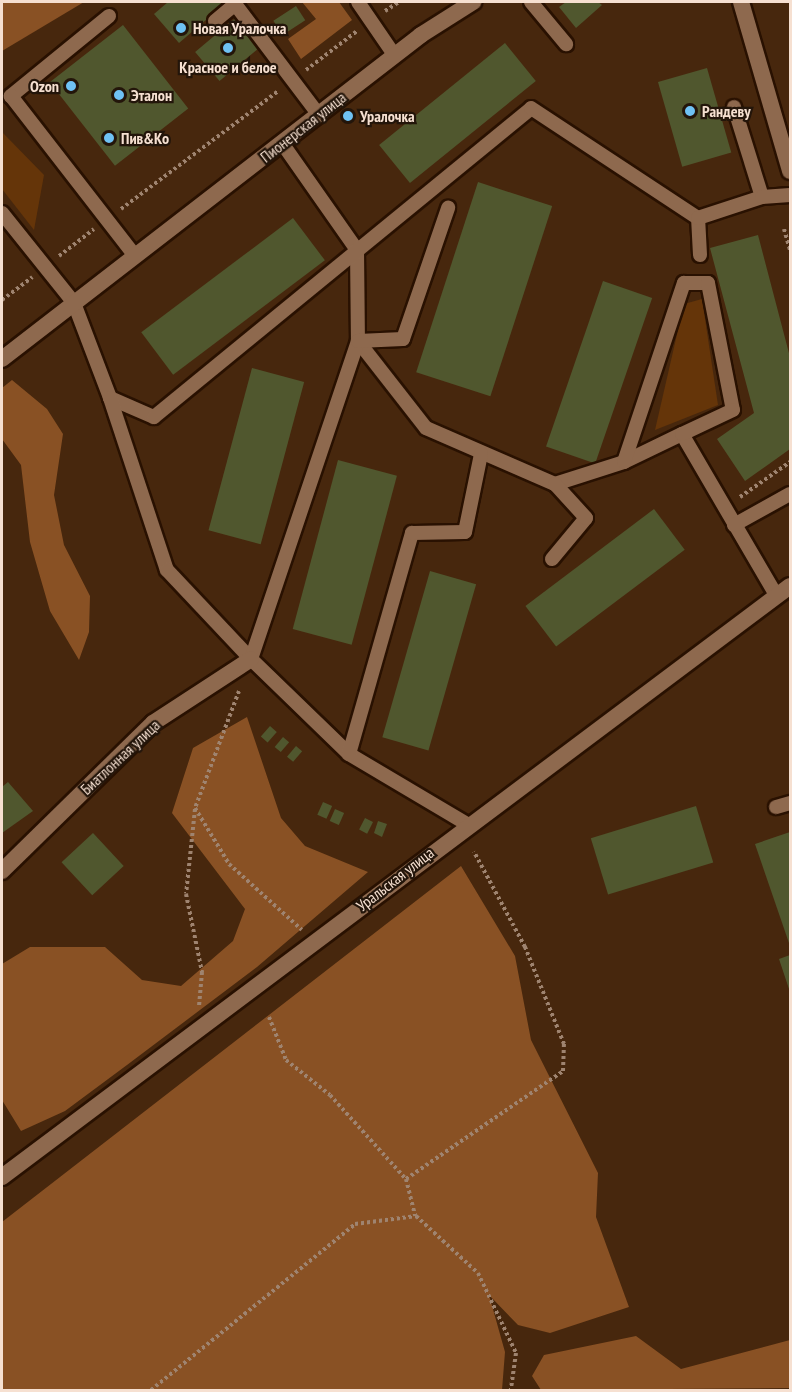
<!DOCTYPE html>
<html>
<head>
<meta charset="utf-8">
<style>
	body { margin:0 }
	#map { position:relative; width:792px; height:1392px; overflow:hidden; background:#47270d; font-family:"PT Sans Narrow",sans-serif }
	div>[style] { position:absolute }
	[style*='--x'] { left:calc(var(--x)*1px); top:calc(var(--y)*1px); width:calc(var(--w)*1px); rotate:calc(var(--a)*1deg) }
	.green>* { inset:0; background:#653509 }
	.forest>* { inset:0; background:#895124 }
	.building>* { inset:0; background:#50572e; transform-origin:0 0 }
	.path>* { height:4px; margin-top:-2px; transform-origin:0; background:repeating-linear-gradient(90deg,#9f8470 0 3px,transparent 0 6px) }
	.roads { filter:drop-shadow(2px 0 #291101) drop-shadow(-2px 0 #291101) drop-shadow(0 2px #291101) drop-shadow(0 -2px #291101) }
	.service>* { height:14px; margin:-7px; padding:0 7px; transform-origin:7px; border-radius:7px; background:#8e694e }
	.minor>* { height:16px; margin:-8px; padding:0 8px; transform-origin:8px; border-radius:8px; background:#8e694e }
	.tertiary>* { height:16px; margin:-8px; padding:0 8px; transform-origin:8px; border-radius:8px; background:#8e694e }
	.secondary>* { height:16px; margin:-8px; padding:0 8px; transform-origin:8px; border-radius:8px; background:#8e694e }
	.dots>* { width:16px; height:16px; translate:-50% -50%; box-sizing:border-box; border:3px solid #23150a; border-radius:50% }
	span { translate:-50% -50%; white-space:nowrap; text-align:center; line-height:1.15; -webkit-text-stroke:4.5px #23150a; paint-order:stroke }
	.poi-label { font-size:16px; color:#f6e0d1; font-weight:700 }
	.left { translate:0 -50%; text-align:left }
	.right { translate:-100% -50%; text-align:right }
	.street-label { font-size:16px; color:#f6e0d1 }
	.frame { position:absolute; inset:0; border:3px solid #f6e0d1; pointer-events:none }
</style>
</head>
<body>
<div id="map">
	<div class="green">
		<i style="clip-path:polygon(2px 132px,44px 175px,34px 230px,2px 189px)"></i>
		<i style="clip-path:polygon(702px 299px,718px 405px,655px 430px,684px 304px)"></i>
	</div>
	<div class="forest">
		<i style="clip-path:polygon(2px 2px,84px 2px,2px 51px)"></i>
		<i style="clip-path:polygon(302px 2px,339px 2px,352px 20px,301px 59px,288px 39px,316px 19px)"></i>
		<i style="clip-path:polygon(12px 380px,47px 409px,63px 434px,54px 495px,64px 545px,90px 596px,89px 632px,79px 660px,50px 611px,30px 542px,21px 465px,2px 439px,2px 388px)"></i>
		<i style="clip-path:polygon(247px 717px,281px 818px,305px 846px,368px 872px,257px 967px,127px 1065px,65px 1111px,21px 1131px,2px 1100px,2px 964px,30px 947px,105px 947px,142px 980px,181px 986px,233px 941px,245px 909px,172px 813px,193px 748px)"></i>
		<i style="clip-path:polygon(461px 866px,515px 956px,531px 1040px,598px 1173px,596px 1217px,629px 1307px,550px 1333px,518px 1325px,489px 1295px,505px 1352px,502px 1390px,2px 1390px,2px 1222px)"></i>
		<i style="clip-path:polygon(636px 1336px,681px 1369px,790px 1340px,790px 1388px,541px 1390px,532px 1376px,544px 1355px)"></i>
	</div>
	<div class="building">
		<i style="clip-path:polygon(168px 2px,227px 2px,179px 43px,154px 14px)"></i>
		<i style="clip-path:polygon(566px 2px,598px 2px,602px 5px,576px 28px,559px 7px)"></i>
		<i style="left:296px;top:6px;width:17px;height:27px;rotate:57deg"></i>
		<i style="left:238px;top:16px;width:38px;height:56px;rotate:50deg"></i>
		<i style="left:123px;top:25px;width:106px;height:93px;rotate:52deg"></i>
		<i style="left:505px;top:43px;width:49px;height:162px;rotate:51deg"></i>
		<i style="left:707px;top:68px;width:88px;height:51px;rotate:74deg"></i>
		<i style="left:478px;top:182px;width:78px;height:200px;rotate:18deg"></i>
		<i style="left:293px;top:218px;width:53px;height:190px;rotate:53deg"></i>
		<i style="clip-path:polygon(758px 235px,790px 357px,790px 449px,745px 481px,717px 439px,754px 413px,710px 248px)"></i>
		<i style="left:603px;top:281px;width:52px;height:175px;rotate:19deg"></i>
		<i style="left:252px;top:368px;width:54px;height:168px;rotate:15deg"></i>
		<i style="left:338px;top:460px;width:61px;height:175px;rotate:15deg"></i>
		<i style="left:654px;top:509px;width:51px;height:161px;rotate:53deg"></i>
		<i style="left:430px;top:571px;width:48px;height:173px;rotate:16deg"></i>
		<i style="left:270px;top:726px;width:9px;height:14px;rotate:41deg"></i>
		<i style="left:283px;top:737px;width:8px;height:13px;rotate:40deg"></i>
		<i style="left:296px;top:746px;width:8px;height:14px;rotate:40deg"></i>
		<i style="clip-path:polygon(8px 782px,33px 811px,2px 833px,2px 787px)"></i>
		<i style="left:323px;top:802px;width:10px;height:14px;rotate:24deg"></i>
		<i style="left:696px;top:806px;width:59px;height:110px;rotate:73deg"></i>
		<i style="left:335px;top:809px;width:10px;height:13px;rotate:24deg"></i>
		<i style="left:365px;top:818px;width:9px;height:13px;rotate:27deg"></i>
		<i style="clip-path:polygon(378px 821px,387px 824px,382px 837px,374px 833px)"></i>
		<i style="clip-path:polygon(790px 832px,790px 946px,755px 844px)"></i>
		<i style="left:93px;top:833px;width:45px;height:43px;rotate:47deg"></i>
		<i style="clip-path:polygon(790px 955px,790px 992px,779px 959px)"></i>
	</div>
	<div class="path">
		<i style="--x:385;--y:11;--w:17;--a:-33"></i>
		<i style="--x:306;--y:70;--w:64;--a:-37.4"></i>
		<i style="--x:121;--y:209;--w:196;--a:-36.9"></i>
		<i style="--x:784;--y:229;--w:22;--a:74"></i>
		<i style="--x:59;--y:256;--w:44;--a:-37.6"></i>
		<i style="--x:2;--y:300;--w:38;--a:-37"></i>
		<i style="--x:740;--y:497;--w:61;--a:-35"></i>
		<i style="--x:239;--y:691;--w:125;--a:110.6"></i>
		<i style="--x:195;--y:808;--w:66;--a:58.7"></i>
		<i style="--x:229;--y:864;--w:98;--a:42.1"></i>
		<i style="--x:195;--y:809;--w:85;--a:96"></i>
		<i style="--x:186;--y:894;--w:80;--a:78.4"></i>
		<i style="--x:202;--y:972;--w:34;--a:95"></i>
		<i style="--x:269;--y:1017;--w:46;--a:68.4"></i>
		<i style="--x:286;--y:1060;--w:56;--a:38.5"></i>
		<i style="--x:330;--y:1095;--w:113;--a:47.9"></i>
		<i style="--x:406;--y:1179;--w:38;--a:76"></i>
		<i style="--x:406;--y:1179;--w:191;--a:-34.5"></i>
		<i style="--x:563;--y:1071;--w:27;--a:-88"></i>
		<i style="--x:564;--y:1044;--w:105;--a:-111.9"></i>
		<i style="--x:525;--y:947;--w:108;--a:-118.2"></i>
		<i style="--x:151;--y:1390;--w:263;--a:-39.1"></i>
		<i style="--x:355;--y:1224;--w:62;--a:-7.5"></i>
		<i style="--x:416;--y:1216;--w:84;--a:42.6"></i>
		<i style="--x:478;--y:1273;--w:89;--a:64.6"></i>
		<i style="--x:516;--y:1353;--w:37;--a:98"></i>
	</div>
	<div class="roads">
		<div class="service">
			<i style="--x:358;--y:2;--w:65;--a:55.6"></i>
			<i style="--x:531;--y:2;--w:55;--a:50.2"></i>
			<i style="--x:109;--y:16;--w:127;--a:140.8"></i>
			<i style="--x:11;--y:96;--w:202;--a:52.2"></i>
			<i style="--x:215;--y:21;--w:26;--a:-40"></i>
			<i style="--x:235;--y:4;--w:139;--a:52.9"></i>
			<i style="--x:734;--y:107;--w:94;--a:72.7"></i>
			<i style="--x:282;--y:143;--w:131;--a:55"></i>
			<i style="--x:357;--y:250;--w:91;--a:89.4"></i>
			<i style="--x:358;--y:341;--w:110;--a:52"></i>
			<i style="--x:426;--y:428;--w:141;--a:23.5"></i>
			<i style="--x:555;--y:484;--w:72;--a:-17.7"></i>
			<i style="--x:624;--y:462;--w:64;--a:-25.8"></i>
			<i style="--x:682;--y:434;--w:184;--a:59.7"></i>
			<i style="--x:2;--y:213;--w:115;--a:51.3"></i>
			<i style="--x:74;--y:303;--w:102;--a:69.2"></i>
			<i style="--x:110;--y:398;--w:48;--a:23.4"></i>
			<i style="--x:154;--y:417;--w:487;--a:-39.3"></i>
			<i style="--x:531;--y:108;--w:200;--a:33.4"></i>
			<i style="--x:700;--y:255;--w:37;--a:-93"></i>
			<i style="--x:698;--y:218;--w:67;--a:-18.2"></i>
			<i style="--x:762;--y:197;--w:28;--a:-4"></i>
			<i style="--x:110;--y:398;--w:181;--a:71.7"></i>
			<i style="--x:167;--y:570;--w:122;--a:46.7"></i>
			<i style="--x:251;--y:659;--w:136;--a:44.1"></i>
			<i style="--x:349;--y:754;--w:137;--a:30.7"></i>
			<i style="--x:624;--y:462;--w:189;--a:-71.5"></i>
			<i style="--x:684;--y:283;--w:24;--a:0"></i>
			<i style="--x:708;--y:283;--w:129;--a:78.9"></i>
			<i style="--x:733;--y:410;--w:56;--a:154.8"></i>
			<i style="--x:734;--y:525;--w:64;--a:-29"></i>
			<i style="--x:552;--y:559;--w:53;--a:-50.3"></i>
			<i style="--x:586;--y:518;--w:46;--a:-132.4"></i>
			<i style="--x:251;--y:659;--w:336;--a:-71.4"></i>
			<i style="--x:358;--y:341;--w:45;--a:-2.5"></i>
			<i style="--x:403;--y:339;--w:139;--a:-71"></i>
			<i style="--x:349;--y:754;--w:230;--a:-74.1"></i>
			<i style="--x:412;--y:533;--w:53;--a:-1.1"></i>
			<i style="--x:465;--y:532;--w:80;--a:-78.4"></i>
			<i style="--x:776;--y:807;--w:15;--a:-16"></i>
		</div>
		<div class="minor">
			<i style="--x:2;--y:871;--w:211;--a:-44.4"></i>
			<i style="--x:153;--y:723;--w:117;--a:-33.1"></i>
			<i style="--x:2;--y:1177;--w:985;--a:-36.87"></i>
		</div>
		<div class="tertiary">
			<i style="--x:2;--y:359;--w:530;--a:-37.71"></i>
			<i style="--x:421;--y:35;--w:62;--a:-32.4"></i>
		</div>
		<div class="secondary">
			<i style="--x:741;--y:2;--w:176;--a:73.8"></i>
		</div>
	</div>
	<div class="dots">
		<i style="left:181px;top:28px;background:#6fc2f4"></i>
		<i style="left:228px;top:48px;background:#6fc2f4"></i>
		<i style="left:71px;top:86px;background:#6fc2f4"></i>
		<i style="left:119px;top:95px;background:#6fc2f4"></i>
		<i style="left:690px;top:111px;background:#6fc2f4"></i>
		<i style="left:348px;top:116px;background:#6fc2f4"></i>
		<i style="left:109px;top:138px;background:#6fc2f4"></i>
	</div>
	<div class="poi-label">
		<span class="left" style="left:193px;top:28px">Новая Уралочка</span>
		<span style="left:228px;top:67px">Красное и белое</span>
		<span class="right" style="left:59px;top:86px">Ozon</span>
		<span class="left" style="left:131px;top:95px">Эталон</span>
		<span class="left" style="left:702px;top:111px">Рандеву</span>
		<span class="left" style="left:360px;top:116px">Уралочка</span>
		<span class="left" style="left:121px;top:138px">Пив&amp;Ко</span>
	</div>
	<div class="street-label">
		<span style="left:303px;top:127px;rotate:-38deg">Пионерская улица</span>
		<span style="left:120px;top:757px;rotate:-43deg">Биатлонная улица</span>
		<span style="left:395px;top:879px;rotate:-38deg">Уральская улица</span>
	</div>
	<div class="frame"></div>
</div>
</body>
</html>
